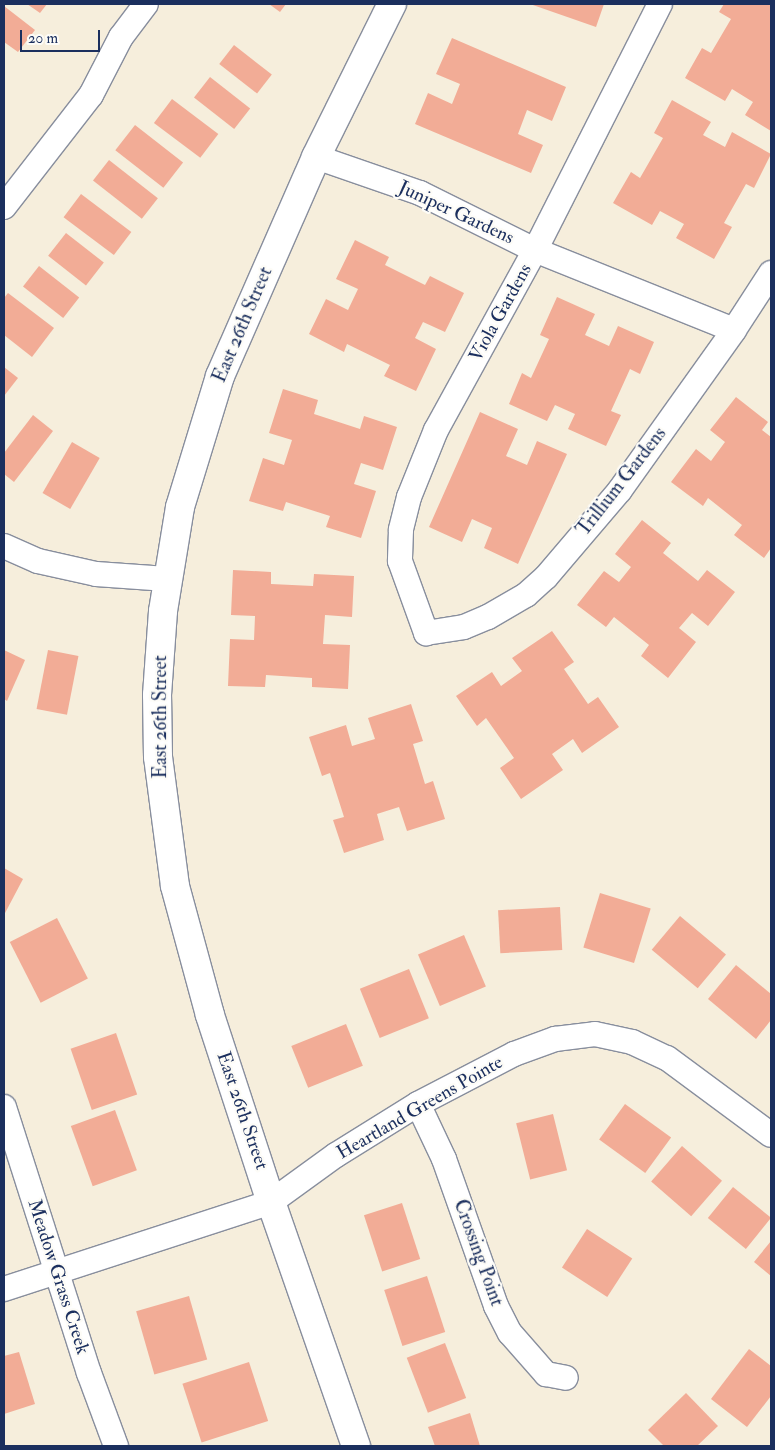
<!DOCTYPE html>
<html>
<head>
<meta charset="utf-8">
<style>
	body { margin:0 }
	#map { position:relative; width:775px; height:1450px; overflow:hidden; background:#f6eedc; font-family:"IM FELL Double Pica",serif }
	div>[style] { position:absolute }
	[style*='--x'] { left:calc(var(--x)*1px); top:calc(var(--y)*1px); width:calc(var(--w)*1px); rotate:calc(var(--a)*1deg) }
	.building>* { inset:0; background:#f2ac96; transform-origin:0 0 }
	.roads { filter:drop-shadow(1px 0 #888e9d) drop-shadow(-1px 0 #888e9d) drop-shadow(0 1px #888e9d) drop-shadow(0 -1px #888e9d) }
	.street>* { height:24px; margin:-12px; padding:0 12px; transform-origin:12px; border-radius:12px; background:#fff }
	.secondary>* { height:28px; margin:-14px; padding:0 14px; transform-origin:14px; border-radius:14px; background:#fff }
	span { translate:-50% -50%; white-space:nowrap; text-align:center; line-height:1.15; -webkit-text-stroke:4.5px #fdfcf7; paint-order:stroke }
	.street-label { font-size:19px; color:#1b2f5e }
	.frame { position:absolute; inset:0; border:5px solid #1b2f5e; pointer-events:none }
	.scale { position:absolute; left:20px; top:30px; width:80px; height:22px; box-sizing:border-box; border:2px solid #1b2f5e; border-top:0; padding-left:6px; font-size:15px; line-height:18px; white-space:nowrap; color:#1b2f5e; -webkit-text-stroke:4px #fdfcf7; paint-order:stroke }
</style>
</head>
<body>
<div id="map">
	<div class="building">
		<i style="clip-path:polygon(27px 4px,47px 4px,40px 13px)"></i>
		<i style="clip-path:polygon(269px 4px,286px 4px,280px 12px)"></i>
		<i style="clip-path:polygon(530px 4px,604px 4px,596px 27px)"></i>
		<i style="clip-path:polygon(724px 4px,771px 4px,771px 131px,745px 115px,753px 102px,732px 89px,725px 101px,685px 78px,702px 48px,711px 53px,731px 19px,719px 12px)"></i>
		<i style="clip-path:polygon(4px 6px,35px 30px,18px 52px,4px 42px)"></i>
		<i style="clip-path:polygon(452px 38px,566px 87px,552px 121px,527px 110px,518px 134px,543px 145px,531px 173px,415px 124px,428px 93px,452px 104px,460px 84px,436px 74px)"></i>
		<i style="left:234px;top:45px;width:48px;height:24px;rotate:38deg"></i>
		<i style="left:210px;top:77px;width:51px;height:26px;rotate:38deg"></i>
		<i style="left:172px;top:99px;width:58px;height:30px;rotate:37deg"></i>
		<i style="clip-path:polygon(672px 100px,711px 122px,703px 135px,725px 147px,732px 132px,771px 154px,754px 188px,746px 184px,724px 223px,732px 227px,714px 259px,676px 238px,684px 224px,660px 211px,652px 225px,613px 203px,631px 172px,640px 178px,663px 138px,654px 133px)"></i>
		<i style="left:135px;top:125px;width:61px;height:32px;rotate:38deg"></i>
		<i style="left:109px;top:160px;width:62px;height:26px;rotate:38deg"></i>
		<i style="left:81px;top:194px;width:63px;height:29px;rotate:37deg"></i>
		<i style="left:66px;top:233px;width:48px;height:29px;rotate:38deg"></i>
		<i style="clip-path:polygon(355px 240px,389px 257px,385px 265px,425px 285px,430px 276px,464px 293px,445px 332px,423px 322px,415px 338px,436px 349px,416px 391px,384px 376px,390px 365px,347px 344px,344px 352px,309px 334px,326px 299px,348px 310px,358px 289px,336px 279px)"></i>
		<i style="left:39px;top:266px;width:51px;height:26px;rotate:38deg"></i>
		<i style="clip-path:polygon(8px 293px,54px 328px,32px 357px,4px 335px,4px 298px)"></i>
		<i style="clip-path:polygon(557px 297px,595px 314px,585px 335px,609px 346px,618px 326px,654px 342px,640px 374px,630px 369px,611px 411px,621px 415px,606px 446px,568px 429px,575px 414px,555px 405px,547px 421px,509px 404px,522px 373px,531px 378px,549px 339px,540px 335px)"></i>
		<i style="clip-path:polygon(4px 367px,18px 378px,4px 396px)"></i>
		<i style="clip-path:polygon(283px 389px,318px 400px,314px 414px,360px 429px,364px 416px,397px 427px,383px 470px,361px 463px,354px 484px,376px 491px,361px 538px,326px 527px,330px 516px,286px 502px,283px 511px,249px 501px,263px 458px,284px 465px,292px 440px,269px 433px)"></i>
		<i style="clip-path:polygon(736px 397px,768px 422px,762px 430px,771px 437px,771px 548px,764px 558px,734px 535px,742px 525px,708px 498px,703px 506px,671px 482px,696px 449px,711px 461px,725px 442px,710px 430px)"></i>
		<i style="clip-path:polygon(480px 412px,518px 429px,506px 456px,527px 465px,537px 441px,567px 454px,518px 564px,484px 548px,492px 528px,472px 519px,462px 542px,429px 527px)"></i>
		<i style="clip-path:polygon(33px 415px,53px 431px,14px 482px,4px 474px,4px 453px)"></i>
		<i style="left:72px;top:442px;width:32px;height:59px;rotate:30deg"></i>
		<i style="clip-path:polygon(642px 520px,671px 543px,663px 553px,698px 581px,707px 570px,735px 592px,708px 626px,692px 613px,679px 628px,696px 642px,668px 678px,641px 656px,649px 645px,614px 617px,606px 627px,577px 605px,604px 571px,619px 582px,631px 567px,615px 554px)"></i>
		<i style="clip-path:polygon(233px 570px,271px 572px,271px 584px,313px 586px,314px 574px,354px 576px,352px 617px,325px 615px,323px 644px,350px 645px,348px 689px,312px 687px,312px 678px,266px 675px,265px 687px,228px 686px,230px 639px,254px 640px,255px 616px,231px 615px)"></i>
		<i style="clip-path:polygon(552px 631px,574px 662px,564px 669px,588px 704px,598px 697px,619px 727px,582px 753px,573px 739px,552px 754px,563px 770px,521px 799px,500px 768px,514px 758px,486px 718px,477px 726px,456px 696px,492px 672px,501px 686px,522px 671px,512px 658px)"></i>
		<i style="clip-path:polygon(4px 650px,25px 660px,7px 701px,4px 699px)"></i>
		<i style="left:48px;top:650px;width:31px;height:60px;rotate:11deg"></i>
		<i style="clip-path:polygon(411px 704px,423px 741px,413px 744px,425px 784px,433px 781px,445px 819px,407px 831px,399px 807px,377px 814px,384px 840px,344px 853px,333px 820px,344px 817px,330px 773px,322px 776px,309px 737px,346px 725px,352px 746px,375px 739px,368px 718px)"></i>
		<i style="clip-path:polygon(4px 868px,23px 879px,4px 915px)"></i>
		<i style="left:600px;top:893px;width:53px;height:57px;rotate:17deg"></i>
		<i style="left:560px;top:907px;width:43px;height:62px;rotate:87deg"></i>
		<i style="left:680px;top:916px;width:60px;height:44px;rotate:40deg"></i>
		<i style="left:57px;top:918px;width:68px;height:53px;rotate:63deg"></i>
		<i style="left:464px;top:935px;width:56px;height:50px;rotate:67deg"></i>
		<i style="clip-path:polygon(736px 965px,771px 994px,771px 1020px,756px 1039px,708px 999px)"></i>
		<i style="left:409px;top:969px;width:53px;height:53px;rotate:68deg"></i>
		<i style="left:346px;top:1024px;width:45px;height:59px;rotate:68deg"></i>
		<i style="left:116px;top:1033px;width:65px;height:48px;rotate:71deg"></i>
		<i style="left:625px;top:1104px;width:57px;height:44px;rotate:36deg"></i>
		<i style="left:115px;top:1110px;width:64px;height:47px;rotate:70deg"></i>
		<i style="left:553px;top:1114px;width:58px;height:38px;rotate:76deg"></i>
		<i style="left:682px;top:1146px;width:53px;height:47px;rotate:41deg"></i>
		<i style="left:733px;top:1187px;width:49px;height:40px;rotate:39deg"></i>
		<i style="left:402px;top:1203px;width:59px;height:40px;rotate:72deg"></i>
		<i style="left:587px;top:1229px;width:54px;height:46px;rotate:33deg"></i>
		<i style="clip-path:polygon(771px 1241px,771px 1276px,754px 1262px)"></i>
		<i style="left:427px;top:1276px;width:59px;height:45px;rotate:72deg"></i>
		<i style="left:189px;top:1296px;width:66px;height:55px;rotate:74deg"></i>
		<i style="left:445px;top:1343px;width:59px;height:41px;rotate:69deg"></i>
		<i style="clip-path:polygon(749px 1349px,771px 1366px,771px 1396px,747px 1427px,711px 1399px)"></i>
		<i style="clip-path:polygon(19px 1352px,35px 1404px,4px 1414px,4px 1356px)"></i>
		<i style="left:249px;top:1362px;width:62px;height:70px;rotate:72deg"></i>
		<i style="clip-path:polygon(686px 1393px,718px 1426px,697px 1446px,664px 1446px,648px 1430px)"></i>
		<i style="clip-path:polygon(470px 1413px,480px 1446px,435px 1446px,428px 1427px)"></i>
	</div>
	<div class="roads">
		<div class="street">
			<i style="--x:660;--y:4;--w:276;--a:116.9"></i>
			<i style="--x:535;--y:250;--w:205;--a:118.8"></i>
			<i style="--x:436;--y:430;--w:72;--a:111.9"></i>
			<i style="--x:409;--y:497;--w:34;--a:104"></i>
			<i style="--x:401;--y:530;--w:31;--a:92"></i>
			<i style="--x:400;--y:561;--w:77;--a:70.1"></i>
			<i style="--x:426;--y:633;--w:38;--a:-9"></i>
			<i style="--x:464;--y:627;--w:26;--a:-23"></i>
			<i style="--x:488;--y:617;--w:44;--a:-30.1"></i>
			<i style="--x:526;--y:595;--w:27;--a:-42"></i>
			<i style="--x:546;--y:577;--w:114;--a:-49.6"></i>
			<i style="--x:620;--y:490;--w:196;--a:-54.5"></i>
			<i style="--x:734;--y:330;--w:68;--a:-57"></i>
			<i style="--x:316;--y:157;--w:110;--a:19.1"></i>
			<i style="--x:420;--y:193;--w:128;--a:26.4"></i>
			<i style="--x:535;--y:250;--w:214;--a:21.9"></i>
			<i style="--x:4;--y:207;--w:142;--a:-52.2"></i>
			<i style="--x:91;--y:95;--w:65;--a:-62.7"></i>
			<i style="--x:121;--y:37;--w:41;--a:-52.9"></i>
			<i style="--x:4;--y:546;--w:37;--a:24"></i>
			<i style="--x:38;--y:561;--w:59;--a:12.6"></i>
			<i style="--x:96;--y:574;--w:71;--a:4"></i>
			<i style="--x:418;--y:1104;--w:61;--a:64.7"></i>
			<i style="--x:444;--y:1159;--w:156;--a:70.5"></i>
			<i style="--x:496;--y:1306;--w:30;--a:63"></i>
			<i style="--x:510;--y:1333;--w:55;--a:48.7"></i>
			<i style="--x:546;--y:1374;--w:20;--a:11"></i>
			<i style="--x:4;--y:1107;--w:279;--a:72.3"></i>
			<i style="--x:89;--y:1373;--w:78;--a:69.7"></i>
			<i style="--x:4;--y:1289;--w:281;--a:-18"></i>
			<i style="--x:271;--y:1202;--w:80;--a:-35.9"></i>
			<i style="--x:336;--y:1155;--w:97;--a:-31.9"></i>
			<i style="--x:418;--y:1104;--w:108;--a:-27.5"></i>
			<i style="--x:514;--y:1054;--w:44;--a:-20.1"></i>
			<i style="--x:555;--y:1039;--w:40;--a:-7.1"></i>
			<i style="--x:595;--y:1034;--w:38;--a:12"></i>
			<i style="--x:632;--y:1042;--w:38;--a:25"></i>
			<i style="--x:667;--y:1058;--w:129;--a:36.5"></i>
		</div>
		<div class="secondary">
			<i style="--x:356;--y:1446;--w:258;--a:-109.2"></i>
			<i style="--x:271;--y:1202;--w:197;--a:-108.1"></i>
			<i style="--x:210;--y:1015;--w:134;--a:-105.2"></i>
			<i style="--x:175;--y:886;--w:130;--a:-97.5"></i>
			<i style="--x:158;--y:757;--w:62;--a:-90.9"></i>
			<i style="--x:157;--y:695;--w:84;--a:-85.9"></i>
			<i style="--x:163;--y:611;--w:105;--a:-80.7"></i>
			<i style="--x:180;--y:507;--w:137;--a:-73"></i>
			<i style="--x:220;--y:376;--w:239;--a:-66.3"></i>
			<i style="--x:316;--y:157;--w:171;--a:-63.6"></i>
		</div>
	</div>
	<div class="street-label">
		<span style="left:456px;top:213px;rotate:25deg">Juniper Gardens</span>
		<span style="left:501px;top:313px;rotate:-61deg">Viola Gardens</span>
		<span style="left:243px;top:325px;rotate:-67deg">East 26th Street</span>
		<span style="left:622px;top:482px;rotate:-52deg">Trillium Gardens</span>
		<span style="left:161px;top:717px;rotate:-90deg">East 26th Street</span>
		<span style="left:420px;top:1108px;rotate:-30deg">Heartland Greens Pointe</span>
		<span style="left:242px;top:1111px;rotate:71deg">East 26th Street</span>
		<span style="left:478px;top:1253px;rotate:70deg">Crossing Point</span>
		<span style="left:58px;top:1277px;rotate:72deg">Meadow Grass Creek</span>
	</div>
	<div class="frame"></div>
	<div class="scale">20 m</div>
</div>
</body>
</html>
